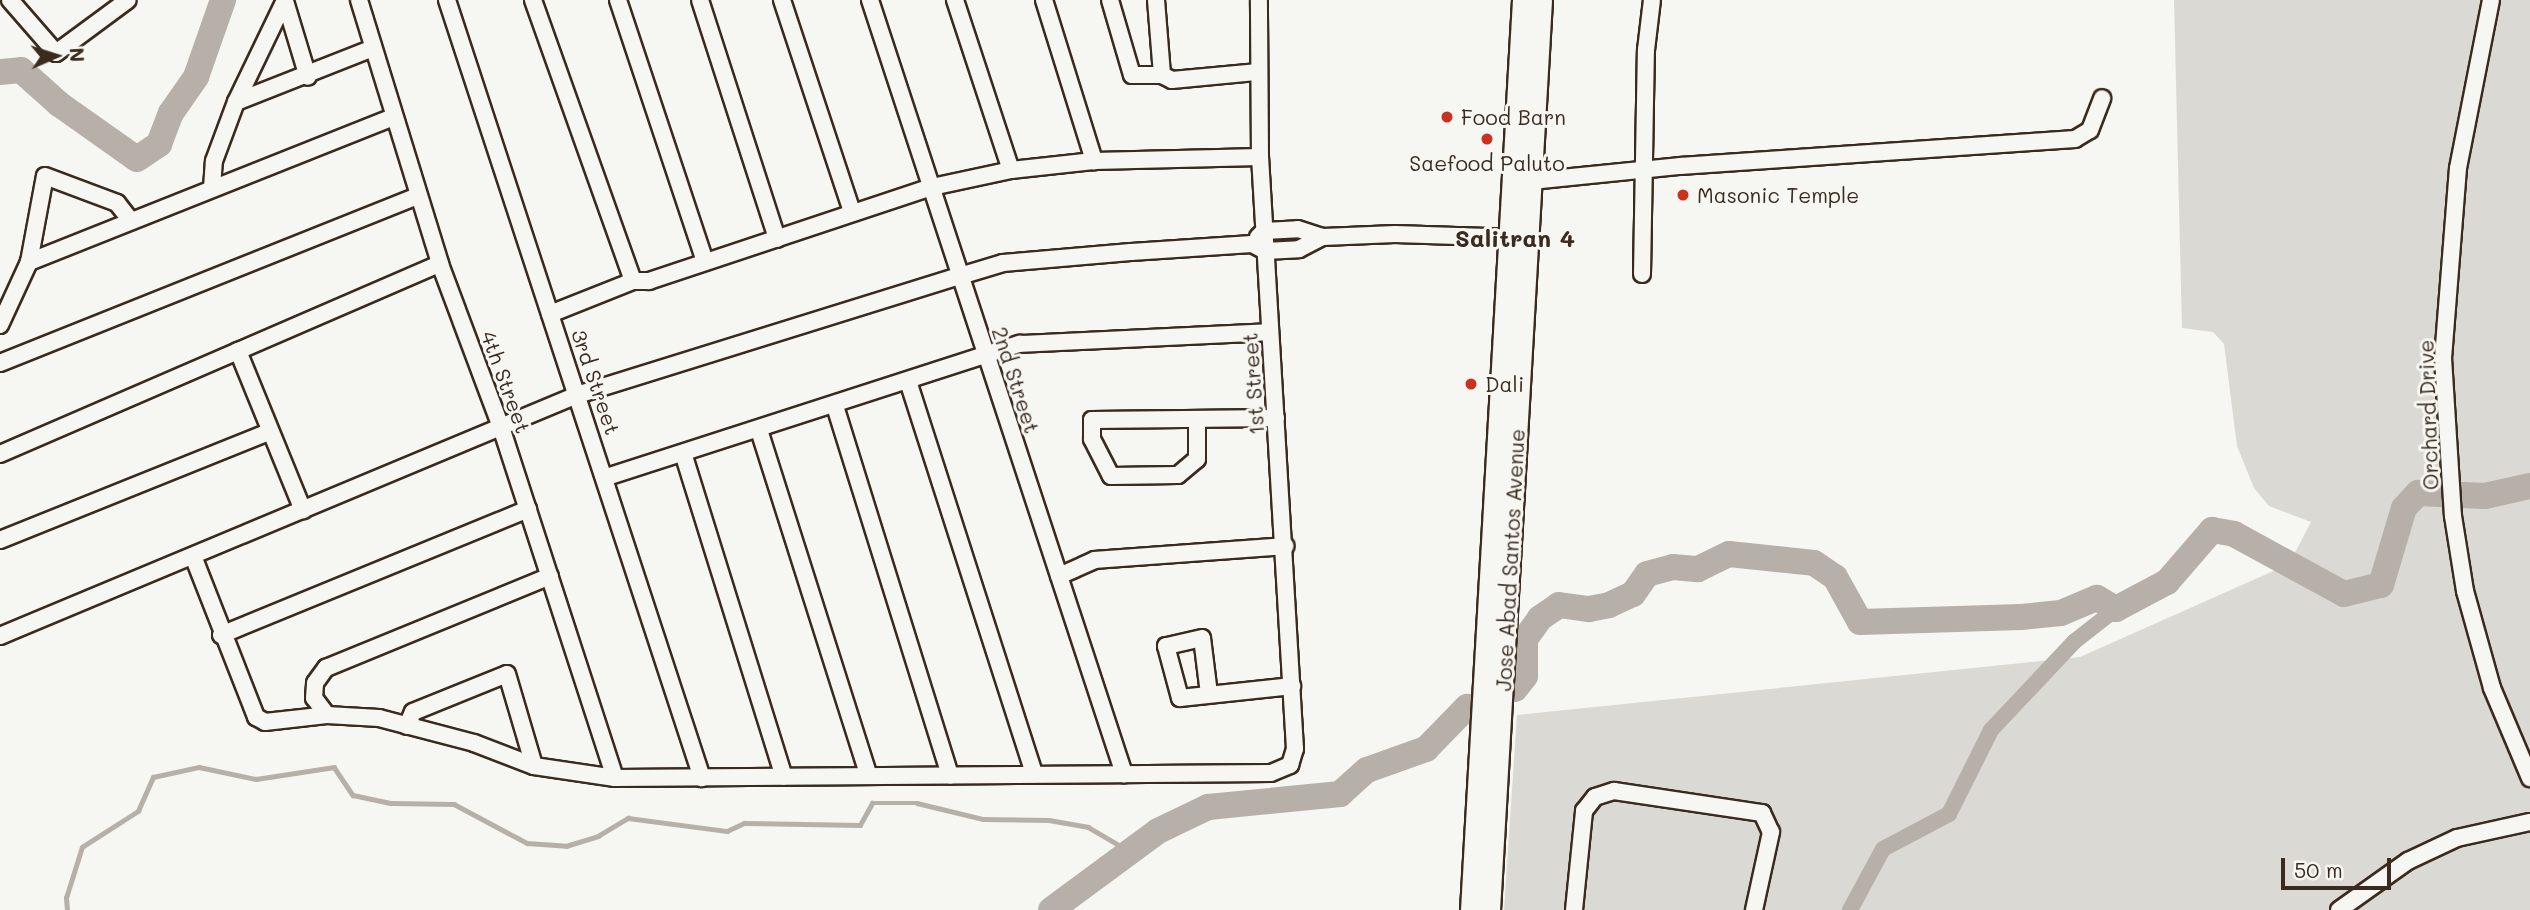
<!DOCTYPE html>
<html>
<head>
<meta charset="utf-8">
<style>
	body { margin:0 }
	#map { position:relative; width:2530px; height:910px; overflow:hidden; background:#f6f6f2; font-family:Mali,sans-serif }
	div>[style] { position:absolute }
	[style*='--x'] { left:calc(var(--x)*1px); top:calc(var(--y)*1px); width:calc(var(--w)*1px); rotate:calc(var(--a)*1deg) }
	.green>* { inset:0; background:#dad9d3 }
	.stream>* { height:4.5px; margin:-2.25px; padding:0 2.25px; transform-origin:2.25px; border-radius:2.25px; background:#b6b0a9 }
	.canal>* { height:16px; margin:-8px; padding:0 8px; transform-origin:8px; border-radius:8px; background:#b6b0a9 }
	.river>* { height:26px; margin:-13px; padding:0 13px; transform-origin:13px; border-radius:13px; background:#b6b0a9 }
	.roads { filter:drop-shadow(2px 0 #3b2a1e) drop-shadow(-2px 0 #3b2a1e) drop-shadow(0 2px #3b2a1e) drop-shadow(0 -2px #3b2a1e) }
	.minor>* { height:16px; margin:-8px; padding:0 8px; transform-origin:8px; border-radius:8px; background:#f6f6f2 }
	.major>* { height:21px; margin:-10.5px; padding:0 10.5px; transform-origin:10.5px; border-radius:10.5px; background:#f6f6f2 }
	.dots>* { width:19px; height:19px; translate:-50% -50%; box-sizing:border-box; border:4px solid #f6f6f2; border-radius:50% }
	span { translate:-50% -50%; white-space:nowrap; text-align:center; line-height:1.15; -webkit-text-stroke:6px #f6f6f2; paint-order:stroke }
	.poi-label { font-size:21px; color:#3b2a1e }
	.left { translate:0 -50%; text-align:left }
	.street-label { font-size:21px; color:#3b2a1e }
	.quarter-label { font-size:24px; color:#3b2a1e; font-weight:700 }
	.north { position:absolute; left:21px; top:21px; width:70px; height:70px; -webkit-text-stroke:5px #f6f6f2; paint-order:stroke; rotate:87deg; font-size:19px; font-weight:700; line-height:28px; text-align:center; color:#3b2a1e }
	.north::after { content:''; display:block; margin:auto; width:24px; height:32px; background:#3b2a1e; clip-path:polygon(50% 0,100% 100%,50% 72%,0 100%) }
	.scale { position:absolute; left:2281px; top:858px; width:110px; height:32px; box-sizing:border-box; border:4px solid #3b2a1e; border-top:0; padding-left:9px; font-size:21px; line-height:24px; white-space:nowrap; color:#3b2a1e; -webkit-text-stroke:5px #f6f6f2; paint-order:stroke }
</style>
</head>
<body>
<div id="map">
	<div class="green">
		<i style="clip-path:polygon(2174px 0,2530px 0,2530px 910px,1504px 910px,1517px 715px,2080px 657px,2289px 564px,2311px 522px,2269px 506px,2254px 488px,2237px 446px,2224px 344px,2213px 332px,2182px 328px)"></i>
	</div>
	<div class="stream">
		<i style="--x:67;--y:910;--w:12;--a:-95"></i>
		<i style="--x:66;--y:898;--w:53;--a:-72.6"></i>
		<i style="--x:82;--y:847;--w:67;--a:-32.7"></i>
		<i style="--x:138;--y:811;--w:37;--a:-66"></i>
		<i style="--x:153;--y:777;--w:47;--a:-12.3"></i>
		<i style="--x:199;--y:767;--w:58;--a:11.9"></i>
		<i style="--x:256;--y:779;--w:79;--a:-8.7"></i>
		<i style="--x:334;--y:767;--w:34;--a:56"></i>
		<i style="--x:353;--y:795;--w:39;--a:12"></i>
		<i style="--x:391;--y:803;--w:63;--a:0.9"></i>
		<i style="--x:454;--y:804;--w:83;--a:28.1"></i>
		<i style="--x:527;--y:843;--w:39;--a:4"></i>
		<i style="--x:566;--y:846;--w:34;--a:-17"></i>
		<i style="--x:598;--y:836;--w:35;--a:-31"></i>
		<i style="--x:628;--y:818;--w:100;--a:7.5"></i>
		<i style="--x:727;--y:831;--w:19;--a:-25"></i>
		<i style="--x:744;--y:823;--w:116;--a:1"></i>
		<i style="--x:860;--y:825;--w:25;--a:-61"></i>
		<i style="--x:872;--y:803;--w:45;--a:0"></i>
		<i style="--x:917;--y:803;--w:68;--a:13.6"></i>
		<i style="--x:983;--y:819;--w:66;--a:0.9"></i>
		<i style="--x:1049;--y:820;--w:40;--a:10"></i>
		<i style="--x:1088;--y:827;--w:48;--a:30.3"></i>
	</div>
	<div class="canal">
		<i style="--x:1850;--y:910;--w:69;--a:-61.6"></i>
		<i style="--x:1883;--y:849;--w:75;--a:-27.9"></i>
		<i style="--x:1949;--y:814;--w:94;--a:-63.4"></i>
		<i style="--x:1991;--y:730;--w:122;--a:-46.7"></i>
		<i style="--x:2075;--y:641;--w:52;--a:-38"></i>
	</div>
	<div class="river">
		<i style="--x:0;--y:72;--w:21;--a:-5"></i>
		<i style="--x:21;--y:70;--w:51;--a:41.8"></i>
		<i style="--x:59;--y:104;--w:95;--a:35.2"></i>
		<i style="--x:137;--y:159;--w:27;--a:-34"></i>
		<i style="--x:159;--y:144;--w:33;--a:-69"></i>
		<i style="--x:171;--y:113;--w:44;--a:-55.2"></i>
		<i style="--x:196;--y:77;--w:82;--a:-70.7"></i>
		<i style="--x:1515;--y:689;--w:16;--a:-52"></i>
		<i style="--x:1525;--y:676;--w:37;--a:-90"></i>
		<i style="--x:1525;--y:639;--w:26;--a:-54"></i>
		<i style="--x:1540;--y:618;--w:23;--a:-34"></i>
		<i style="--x:1559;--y:605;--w:30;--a:8"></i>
		<i style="--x:1589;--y:609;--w:20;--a:-11"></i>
		<i style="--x:1609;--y:605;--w:26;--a:-25"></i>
		<i style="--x:1633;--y:594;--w:24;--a:-55"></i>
		<i style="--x:1647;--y:574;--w:27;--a:-15"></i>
		<i style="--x:1673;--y:567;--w:25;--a:5"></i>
		<i style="--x:1698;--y:569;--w:34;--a:-26"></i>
		<i style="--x:1729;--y:554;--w:85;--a:6"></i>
		<i style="--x:1814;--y:563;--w:25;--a:34"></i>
		<i style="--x:1835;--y:577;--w:51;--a:60.9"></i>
		<i style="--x:1860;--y:622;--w:161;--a:-1.8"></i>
		<i style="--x:2021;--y:617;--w:40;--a:-5.7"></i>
		<i style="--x:2061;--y:613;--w:39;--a:-23"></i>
		<i style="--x:2097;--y:598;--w:22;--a:30"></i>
		<i style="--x:2116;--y:609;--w:58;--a:-27.9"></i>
		<i style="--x:2167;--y:582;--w:69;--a:-49.1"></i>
		<i style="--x:2212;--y:530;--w:22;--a:10"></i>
		<i style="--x:2234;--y:534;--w:125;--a:28.6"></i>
		<i style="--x:2344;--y:594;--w:38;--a:-14"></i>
		<i style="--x:2381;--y:585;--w:80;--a:-73.4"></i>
		<i style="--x:2404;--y:508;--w:21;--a:-47"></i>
		<i style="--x:2418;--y:493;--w:67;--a:2.6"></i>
		<i style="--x:2485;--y:496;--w:46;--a:-12.5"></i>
		<i style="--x:1051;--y:910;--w:133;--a:-36.4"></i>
		<i style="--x:1158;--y:831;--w:55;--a:-25.6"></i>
		<i style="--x:1208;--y:807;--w:133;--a:-5.6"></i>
		<i style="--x:1340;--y:794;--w:36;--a:-42"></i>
		<i style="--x:1367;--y:770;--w:63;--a:-19.6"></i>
		<i style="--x:1426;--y:749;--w:59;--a:-45.7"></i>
	</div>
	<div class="roads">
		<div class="minor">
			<i style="--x:10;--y:0;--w:70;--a:49"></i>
			<i style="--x:56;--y:53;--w:89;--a:-36.4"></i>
			<i style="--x:359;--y:0;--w:276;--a:72.9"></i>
			<i style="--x:440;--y:264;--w:174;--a:69.5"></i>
			<i style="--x:501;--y:427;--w:369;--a:72"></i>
			<i style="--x:447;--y:0;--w:819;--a:71.85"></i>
			<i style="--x:533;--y:0;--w:298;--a:70.4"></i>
			<i style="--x:618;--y:0;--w:276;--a:71.6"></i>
			<i style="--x:700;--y:0;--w:251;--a:72.1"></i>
			<i style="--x:782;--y:0;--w:223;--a:71.7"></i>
			<i style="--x:870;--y:0;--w:815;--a:71.83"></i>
			<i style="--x:955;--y:0;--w:179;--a:71.8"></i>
			<i style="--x:1044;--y:0;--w:169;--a:72.7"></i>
			<i style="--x:1110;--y:0;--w:78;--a:73.7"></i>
			<i style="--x:1132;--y:75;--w:30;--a:0"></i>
			<i style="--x:1156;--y:0;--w:75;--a:85.4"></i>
			<i style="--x:1162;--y:75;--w:11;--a:27"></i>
			<i style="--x:1172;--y:80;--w:84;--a:-5.4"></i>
			<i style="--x:2491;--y:0;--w:171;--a:101.1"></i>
			<i style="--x:2458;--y:168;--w:191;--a:94.5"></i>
			<i style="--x:2443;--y:358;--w:158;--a:86.4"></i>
			<i style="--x:2453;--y:516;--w:76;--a:80.9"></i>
			<i style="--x:2465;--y:591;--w:101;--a:74.4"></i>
			<i style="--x:2492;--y:688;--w:98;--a:67.1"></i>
			<i style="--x:285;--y:1;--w:79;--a:73.2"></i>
			<i style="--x:236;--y:102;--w:147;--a:-21.5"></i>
			<i style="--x:1522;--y:182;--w:159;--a:-5.8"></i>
			<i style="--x:1680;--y:166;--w:396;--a:-3.9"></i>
			<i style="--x:2075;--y:139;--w:17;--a:-31"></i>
			<i style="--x:2090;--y:130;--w:34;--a:-69"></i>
			<i style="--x:212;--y:188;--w:27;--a:-86"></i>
			<i style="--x:214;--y:161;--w:63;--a:-69.6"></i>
			<i style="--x:236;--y:102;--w:113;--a:-64.3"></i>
			<i style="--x:1258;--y:237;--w:8;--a:-45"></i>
			<i style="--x:1264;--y:231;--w:34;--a:-3"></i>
			<i style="--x:1298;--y:229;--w:26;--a:18"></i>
			<i style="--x:1323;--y:237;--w:72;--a:-2.4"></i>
			<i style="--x:1395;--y:234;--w:124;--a:1.8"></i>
			<i style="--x:29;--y:262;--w:393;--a:-21.7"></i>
			<i style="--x:1642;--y:274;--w:224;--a:-89"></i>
			<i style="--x:1646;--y:50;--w:50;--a:-83.2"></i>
			<i style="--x:550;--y:314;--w:89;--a:-21.7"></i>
			<i style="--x:633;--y:281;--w:16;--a:0"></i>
			<i style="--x:649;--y:281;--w:298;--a:-18.4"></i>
			<i style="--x:932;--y:187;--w:81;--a:-12.1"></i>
			<i style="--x:1011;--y:170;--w:83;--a:-6.2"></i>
			<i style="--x:1094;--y:161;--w:166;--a:-1.4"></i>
			<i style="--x:0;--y:325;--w:69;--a:-65.3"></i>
			<i style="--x:29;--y:262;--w:87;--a:-79.5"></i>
			<i style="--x:45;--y:176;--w:77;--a:20.6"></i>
			<i style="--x:117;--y:203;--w:23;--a:52"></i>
			<i style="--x:238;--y:351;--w:172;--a:67.8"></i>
			<i style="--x:0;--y:363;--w:450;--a:-21.8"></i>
			<i style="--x:908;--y:381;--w:413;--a:72.2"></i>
			<i style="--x:835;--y:406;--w:387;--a:72.7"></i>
			<i style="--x:1197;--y:419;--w:40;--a:90"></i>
			<i style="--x:1197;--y:459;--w:25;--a:140"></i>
			<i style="--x:1178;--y:475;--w:67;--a:179.1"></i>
			<i style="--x:1111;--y:476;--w:42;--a:-117.2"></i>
			<i style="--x:1092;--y:439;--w:19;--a:-90"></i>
			<i style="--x:1092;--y:420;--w:184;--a:-0.6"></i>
			<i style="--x:759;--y:430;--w:363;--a:72.4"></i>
			<i style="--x:683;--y:453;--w:339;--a:72.7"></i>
			<i style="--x:0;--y:454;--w:479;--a:-23.4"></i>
			<i style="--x:607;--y:477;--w:434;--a:-17.9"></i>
			<i style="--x:1020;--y:344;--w:250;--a:-2.7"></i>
			<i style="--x:0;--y:540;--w:290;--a:-21.9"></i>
			<i style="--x:193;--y:556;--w:173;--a:68.6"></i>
			<i style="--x:256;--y:717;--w:10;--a:29"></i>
			<i style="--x:265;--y:722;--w:62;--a:-6.4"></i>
			<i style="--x:327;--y:715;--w:52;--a:3.3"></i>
			<i style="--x:379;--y:718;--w:98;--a:14.7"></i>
			<i style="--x:474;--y:743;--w:64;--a:21"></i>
			<i style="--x:534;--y:766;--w:82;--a:8.4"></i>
			<i style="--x:615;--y:778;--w:656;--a:-0.44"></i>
			<i style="--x:1271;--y:773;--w:21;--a:-23"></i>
			<i style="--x:1290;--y:765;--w:17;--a:-73"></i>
			<i style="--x:1295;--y:749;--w:593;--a:-93.38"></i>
			<i style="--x:1260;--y:157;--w:157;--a:-90.4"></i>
			<i style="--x:1059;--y:576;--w:39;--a:-24"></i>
			<i style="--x:1095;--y:560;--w:191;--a:-4.2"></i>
			<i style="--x:221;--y:635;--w:332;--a:-22.3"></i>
			<i style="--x:0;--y:636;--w:625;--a:-22.67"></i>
			<i style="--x:577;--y:395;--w:401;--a:-17.3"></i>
			<i style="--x:960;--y:276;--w:45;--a:-16.8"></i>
			<i style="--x:1003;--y:263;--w:128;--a:-4.9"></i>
			<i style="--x:1131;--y:252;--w:121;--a:-3.8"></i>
			<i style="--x:1252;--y:244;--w:15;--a:28"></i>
			<i style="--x:1265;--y:251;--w:34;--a:-3"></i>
			<i style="--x:1299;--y:249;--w:27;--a:-27"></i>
			<i style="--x:1209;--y:694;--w:56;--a:-97.1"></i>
			<i style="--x:1202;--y:638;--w:37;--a:167"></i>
			<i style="--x:1166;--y:646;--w:54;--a:74.9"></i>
			<i style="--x:1180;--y:698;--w:113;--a:-6.1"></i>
			<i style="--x:327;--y:715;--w:21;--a:-127"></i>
			<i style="--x:314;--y:698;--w:15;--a:-86"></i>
			<i style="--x:315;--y:683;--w:19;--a:-54"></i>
			<i style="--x:326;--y:668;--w:242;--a:-22.3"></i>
			<i style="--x:407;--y:726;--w:15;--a:-67"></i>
			<i style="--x:413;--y:712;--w:101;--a:-22"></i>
			<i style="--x:507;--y:674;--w:96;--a:73.6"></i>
			<i style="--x:1574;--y:910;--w:100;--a:-84.2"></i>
			<i style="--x:1584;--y:811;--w:18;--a:-52"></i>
			<i style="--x:1595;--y:797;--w:20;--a:-18"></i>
			<i style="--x:1614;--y:791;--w:150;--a:8.5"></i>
			<i style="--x:1762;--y:813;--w:21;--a:65"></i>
			<i style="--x:1771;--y:832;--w:80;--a:102.3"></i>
			<i style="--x:2339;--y:910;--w:85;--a:-35.4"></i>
			<i style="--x:2408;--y:861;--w:54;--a:-25.1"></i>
			<i style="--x:2457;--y:838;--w:75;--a:-12.4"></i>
		</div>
		<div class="major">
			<i style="--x:1471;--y:910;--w:911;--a:-86.73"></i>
			<i style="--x:1489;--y:910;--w:911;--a:-86.73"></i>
		</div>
	</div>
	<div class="dots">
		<i style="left:1447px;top:117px;background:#c8321e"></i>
		<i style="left:1487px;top:139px;background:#c8321e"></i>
		<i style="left:1683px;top:195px;background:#c8321e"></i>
		<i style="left:1471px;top:384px;background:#c8321e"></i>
	</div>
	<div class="poi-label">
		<span class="left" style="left:1461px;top:117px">Food Barn</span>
		<span style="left:1487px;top:163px">Saefood Paluto</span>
		<span class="left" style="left:1697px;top:195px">Masonic Temple</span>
		<span class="left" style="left:1485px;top:384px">Dali</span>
	</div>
	<div class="street-label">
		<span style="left:1016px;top:380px;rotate:72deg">2nd Street</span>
		<span style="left:506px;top:382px;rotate:70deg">4th Street</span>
		<span style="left:596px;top:382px;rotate:71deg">3rd Street</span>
		<span style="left:1253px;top:384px;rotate:-94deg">1st Street</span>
		<span style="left:2428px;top:415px;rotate:-92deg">Orchard Drive</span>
		<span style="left:1510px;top:560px;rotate:-87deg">Jose Abad Santos Avenue</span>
	</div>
	<div class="quarter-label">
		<span style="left:1515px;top:238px">Salitran 4</span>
	</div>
	<div class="north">N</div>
	<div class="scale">50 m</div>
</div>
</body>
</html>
